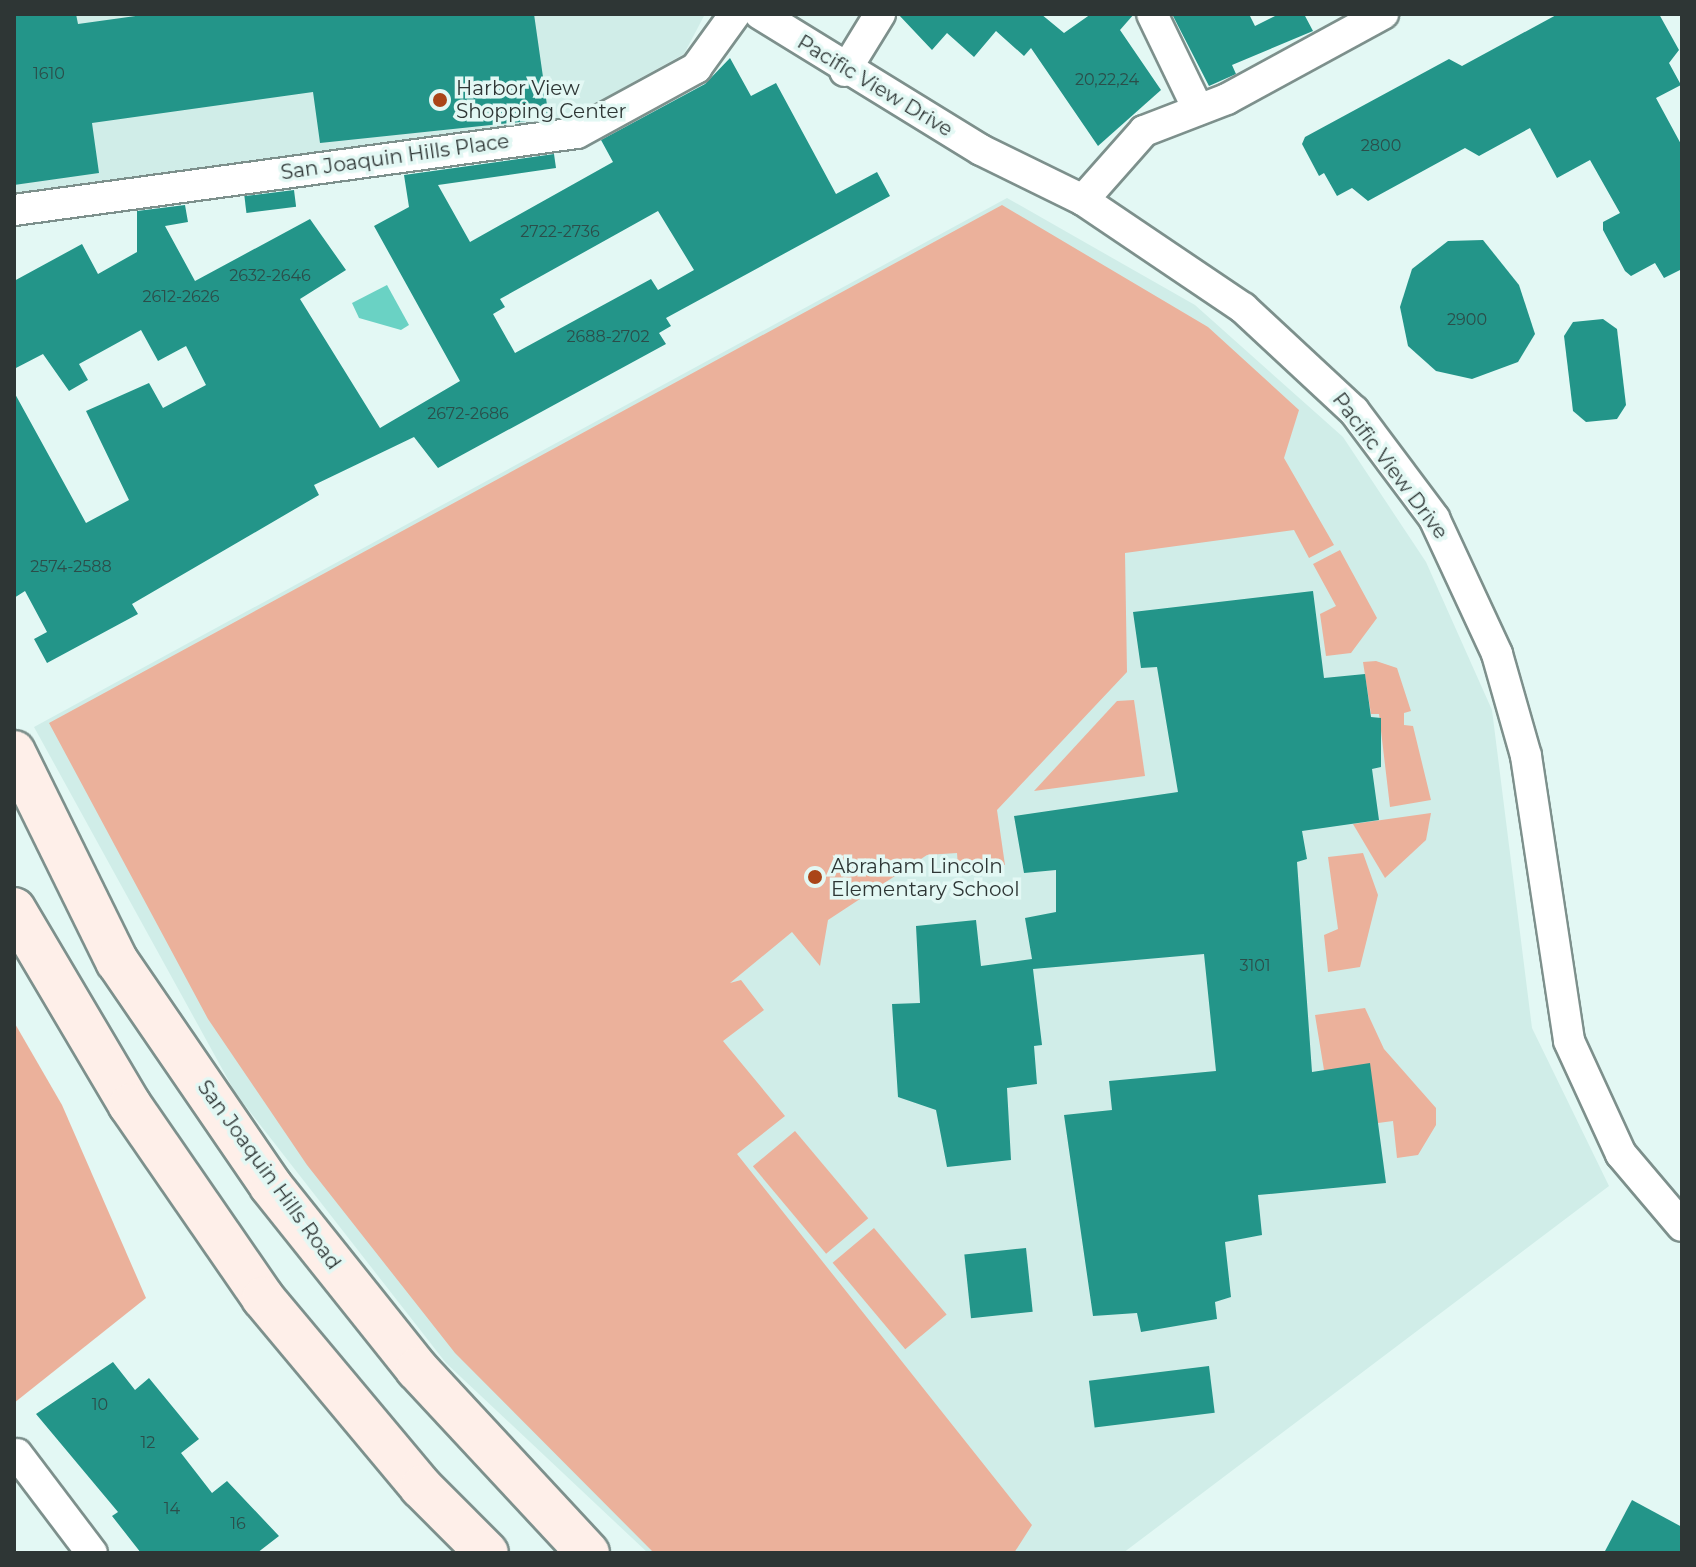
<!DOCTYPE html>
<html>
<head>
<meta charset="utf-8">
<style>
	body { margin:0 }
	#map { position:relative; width:1696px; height:1567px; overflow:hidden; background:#e3f8f4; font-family:Montserrat,sans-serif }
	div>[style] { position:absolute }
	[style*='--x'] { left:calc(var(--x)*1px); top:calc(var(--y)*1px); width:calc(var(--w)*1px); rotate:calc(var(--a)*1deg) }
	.built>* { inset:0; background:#d0ede8 }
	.green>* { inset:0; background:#ebb19b; transform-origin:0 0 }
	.water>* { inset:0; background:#6ad2c4 }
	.building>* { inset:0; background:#239589; transform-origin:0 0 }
	.roads { filter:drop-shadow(2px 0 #7d908c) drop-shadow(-2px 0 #7d908c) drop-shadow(0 2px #7d908c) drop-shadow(0 -2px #7d908c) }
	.minor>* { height:30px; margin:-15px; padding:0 15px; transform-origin:15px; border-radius:15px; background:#fff }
	.secondary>* { height:42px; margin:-21px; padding:0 21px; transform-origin:21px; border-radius:21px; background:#feefe9 }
	.dots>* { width:22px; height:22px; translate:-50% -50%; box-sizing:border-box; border:4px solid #e3f8f4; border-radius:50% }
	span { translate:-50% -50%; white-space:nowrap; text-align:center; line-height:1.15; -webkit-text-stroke:7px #e3f8f4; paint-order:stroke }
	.number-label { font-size:16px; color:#2b4e4a }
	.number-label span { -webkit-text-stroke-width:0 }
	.street-label { font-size:20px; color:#2e3635 }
	.poi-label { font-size:20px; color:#2e3635 }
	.left { translate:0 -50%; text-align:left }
	.frame { position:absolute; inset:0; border:16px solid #2e3635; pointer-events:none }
</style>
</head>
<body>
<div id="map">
	<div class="built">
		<i style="clip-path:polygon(14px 14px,705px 14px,684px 54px,572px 116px,14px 198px)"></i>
		<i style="clip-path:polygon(1007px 198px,1195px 305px,1343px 437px,1426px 562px,1492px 710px,1532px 1028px,1609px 1186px,1123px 1553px,648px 1553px,446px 1363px,236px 1094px,34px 727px)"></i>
	</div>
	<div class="green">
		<i style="clip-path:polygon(1002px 205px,1208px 327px,1299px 410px,1284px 458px,1334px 545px,1309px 558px,1294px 530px,1125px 553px,1127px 672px,997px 810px,1005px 865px,958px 867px,957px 853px,927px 855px,828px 920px,820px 966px,792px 932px,730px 983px,741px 980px,764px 1010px,723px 1041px,785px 1116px,737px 1154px,1032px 1525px,1014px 1553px,654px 1553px,455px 1353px,307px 1165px,208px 1019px,49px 723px)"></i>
		<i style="clip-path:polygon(1340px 550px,1377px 618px,1351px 653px,1326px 656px,1320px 614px,1336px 606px,1313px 564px)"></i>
		<i style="clip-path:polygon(1376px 661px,1397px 668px,1411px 711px,1404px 713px,1404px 725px,1413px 726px,1431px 800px,1390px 807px,1379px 714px,1371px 714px,1363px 662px)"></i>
		<i style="clip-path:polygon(1134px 700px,1145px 776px,1034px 791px,1117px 701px)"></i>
		<i style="clip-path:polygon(1431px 813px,1426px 840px,1385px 878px,1353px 824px)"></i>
		<i style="clip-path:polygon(1363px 853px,1378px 895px,1360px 967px,1328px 972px,1324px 935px,1338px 929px,1328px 857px)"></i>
		<i style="clip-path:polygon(1365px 1008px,1384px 1049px,1436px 1108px,1436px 1125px,1418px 1155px,1397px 1158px,1393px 1121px,1378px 1123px,1324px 1070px,1315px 1015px)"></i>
		<i style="clip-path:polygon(14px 1022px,62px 1105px,146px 1298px,14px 1403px)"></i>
		<i style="left:795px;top:1131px;width:114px;height:55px;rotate:50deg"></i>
		<i style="left:874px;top:1228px;width:113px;height:54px;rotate:50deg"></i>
	</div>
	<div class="water">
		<i style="clip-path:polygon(387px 285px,409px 325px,401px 330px,359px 318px,352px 303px)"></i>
	</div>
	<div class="building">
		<i style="clip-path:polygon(14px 14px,76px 14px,78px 24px,150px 14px,534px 14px,549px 119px,320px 143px,313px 92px,92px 123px,99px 173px,14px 185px)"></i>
		<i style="clip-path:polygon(898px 14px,1041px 14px,1064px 33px,1091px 14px,1134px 14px,1120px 30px,1161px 90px,1098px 146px,1031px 48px,1024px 56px,996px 31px,974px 57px,947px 33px,932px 50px)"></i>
		<i style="clip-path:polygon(1172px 14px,1249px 14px,1255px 26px,1279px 14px,1304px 14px,1313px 31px,1232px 65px,1236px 74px,1209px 86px)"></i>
		<i style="clip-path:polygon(1558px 14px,1659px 14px,1679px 50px,1669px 63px,1681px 85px,1656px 98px,1682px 146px,1682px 269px,1664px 278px,1655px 263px,1631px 276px,1625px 271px,1603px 230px,1603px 222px,1620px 213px,1590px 160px,1557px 178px,1530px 128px,1479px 156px,1465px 148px,1368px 201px,1352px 188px,1337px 196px,1324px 173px,1319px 176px,1302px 144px,1305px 137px,1449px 59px,1462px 66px)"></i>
		<i style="clip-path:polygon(evenodd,730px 58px,751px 96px,776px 83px,836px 194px,877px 172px,890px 196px,666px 318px,671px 326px,659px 333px,666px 344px,438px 468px,414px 437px,314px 485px,319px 495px,132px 604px,138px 614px,47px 663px,34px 639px,47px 632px,25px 591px,14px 598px,14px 392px,86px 523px,129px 500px,86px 411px,149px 383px,163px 408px,206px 385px,186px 346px,158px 361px,141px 330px,79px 364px,88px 380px,69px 391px,43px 354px,14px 369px,14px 281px,82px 244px,98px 274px,137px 252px,137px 211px,185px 205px,188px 222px,165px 226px,195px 281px,310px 219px,346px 270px,300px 299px,380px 428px,460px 381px,374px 226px,409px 207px,404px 175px,554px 154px,556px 168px,438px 185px,470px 242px,613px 162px,601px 140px,705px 84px,730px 58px,658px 211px,694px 270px,658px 290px,651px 279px,515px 353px,493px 314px,505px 307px,500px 299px,658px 211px)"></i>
		<i style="left:294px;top:190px;width:17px;height:50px;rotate:83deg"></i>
		<i style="clip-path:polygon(1483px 240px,1519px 285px,1535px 334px,1518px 362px,1472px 379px,1436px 371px,1408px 346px,1400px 307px,1412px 269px,1448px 241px)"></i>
		<i style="clip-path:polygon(1603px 319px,1617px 329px,1626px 405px,1617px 419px,1586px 422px,1573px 411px,1564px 336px,1573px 322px)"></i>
		<i style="clip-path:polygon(1313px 591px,1324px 678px,1365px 674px,1371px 717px,1381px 718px,1381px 767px,1372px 769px,1379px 820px,1302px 831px,1307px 859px,1297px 862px,1312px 1072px,1370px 1063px,1386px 1183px,1258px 1195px,1262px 1235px,1225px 1242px,1231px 1297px,1215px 1302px,1217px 1319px,1141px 1332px,1137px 1313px,1093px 1316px,1064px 1115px,1112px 1110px,1109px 1081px,1216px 1071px,1204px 954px,1033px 969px,1042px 1045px,1034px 1046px,1037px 1084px,1007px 1088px,1011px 1160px,947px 1167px,936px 1110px,898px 1097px,892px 1004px,920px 1003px,916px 926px,976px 920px,981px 966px,1032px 959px,1025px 918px,1056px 912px,1056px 870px,1024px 873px,1014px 816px,1178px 792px,1157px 667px,1141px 668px,1133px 612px)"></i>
		<i style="left:1026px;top:1248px;width:64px;height:62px;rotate:84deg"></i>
		<i style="clip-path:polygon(113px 1362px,135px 1390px,149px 1378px,199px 1439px,181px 1453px,212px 1493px,227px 1481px,279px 1536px,257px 1553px,141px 1553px,112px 1516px,118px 1512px,36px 1414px)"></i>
		<i style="left:1209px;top:1366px;width:47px;height:121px;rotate:83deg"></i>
		<i style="clip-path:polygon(1632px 1500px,1682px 1527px,1682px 1553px,1604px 1553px)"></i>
	</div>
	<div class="roads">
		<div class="minor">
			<i style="--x:760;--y:14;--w:259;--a:31.6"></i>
			<i style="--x:981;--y:150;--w:114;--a:26.1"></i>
			<i style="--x:1083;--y:200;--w:193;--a:34"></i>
			<i style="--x:1243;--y:308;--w:151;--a:42.9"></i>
			<i style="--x:1354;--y:411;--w:134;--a:53.2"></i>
			<i style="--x:1434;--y:518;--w:150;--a:65.1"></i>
			<i style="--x:1497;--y:654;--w:106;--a:74.1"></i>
			<i style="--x:1526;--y:756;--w:288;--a:81.4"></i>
			<i style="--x:1569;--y:1041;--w:124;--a:65.3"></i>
			<i style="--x:1621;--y:1154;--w:94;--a:49.7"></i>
			<i style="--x:1152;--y:14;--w:106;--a:64.2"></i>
			<i style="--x:845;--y:71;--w:67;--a:-58.4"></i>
			<i style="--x:1083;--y:200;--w:92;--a:-48.5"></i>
			<i style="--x:1144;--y:131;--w:89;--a:-21.1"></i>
			<i style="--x:1227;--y:99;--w:178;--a:-28.6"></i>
			<i style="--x:14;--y:210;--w:568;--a:-7.79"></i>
			<i style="--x:577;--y:133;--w:136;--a:-28.6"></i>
			<i style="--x:696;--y:68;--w:67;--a:-54.2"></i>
			<i style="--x:17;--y:1454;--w:124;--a:52.9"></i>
		</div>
		<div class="secondary">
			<i style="--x:14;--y:752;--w:233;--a:63.8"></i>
			<i style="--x:117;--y:961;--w:273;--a:55.6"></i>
			<i style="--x:271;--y:1186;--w:234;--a:51.4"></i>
			<i style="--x:417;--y:1369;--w:251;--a:47.1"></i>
			<i style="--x:14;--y:909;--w:228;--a:59.4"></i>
			<i style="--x:130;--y:1105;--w:234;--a:55.4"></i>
			<i style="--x:263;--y:1298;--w:246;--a:50.1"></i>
			<i style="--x:421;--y:1487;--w:93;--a:45"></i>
		</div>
	</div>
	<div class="dots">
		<i style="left:440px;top:100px;background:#aa4518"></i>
		<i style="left:815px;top:877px;background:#aa4518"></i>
	</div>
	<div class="number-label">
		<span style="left:49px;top:74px">1610</span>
		<span style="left:1107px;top:80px">20,22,24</span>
		<span style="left:1381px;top:146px">2800</span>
		<span style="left:560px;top:232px">2722-2736</span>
		<span style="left:270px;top:276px">2632-2646</span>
		<span style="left:181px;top:297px">2612-2626</span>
		<span style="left:1467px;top:320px">2900</span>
		<span style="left:608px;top:337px">2688-2702</span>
		<span style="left:468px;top:414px">2672-2686</span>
		<span style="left:71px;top:567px">2574-2588</span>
		<span style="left:1255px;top:966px">3101</span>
		<span style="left:100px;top:1405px">10</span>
		<span style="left:148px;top:1443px">12</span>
		<span style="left:172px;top:1509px">14</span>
		<span style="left:238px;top:1524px">16</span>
	</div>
	<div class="street-label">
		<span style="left:875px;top:86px;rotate:31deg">Pacific View Drive</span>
		<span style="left:395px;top:157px;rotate:-8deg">San Joaquin Hills Place</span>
		<span style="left:1390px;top:466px;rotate:53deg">Pacific View Drive</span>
		<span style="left:269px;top:1175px;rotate:54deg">San Joaquin Hills Road</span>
	</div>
	<div class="poi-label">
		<span class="left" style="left:456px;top:100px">Harbor View<br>Shopping Center</span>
		<span class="left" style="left:831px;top:878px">Abraham Lincoln<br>Elementary School</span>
	</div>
	<div class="frame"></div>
</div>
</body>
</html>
